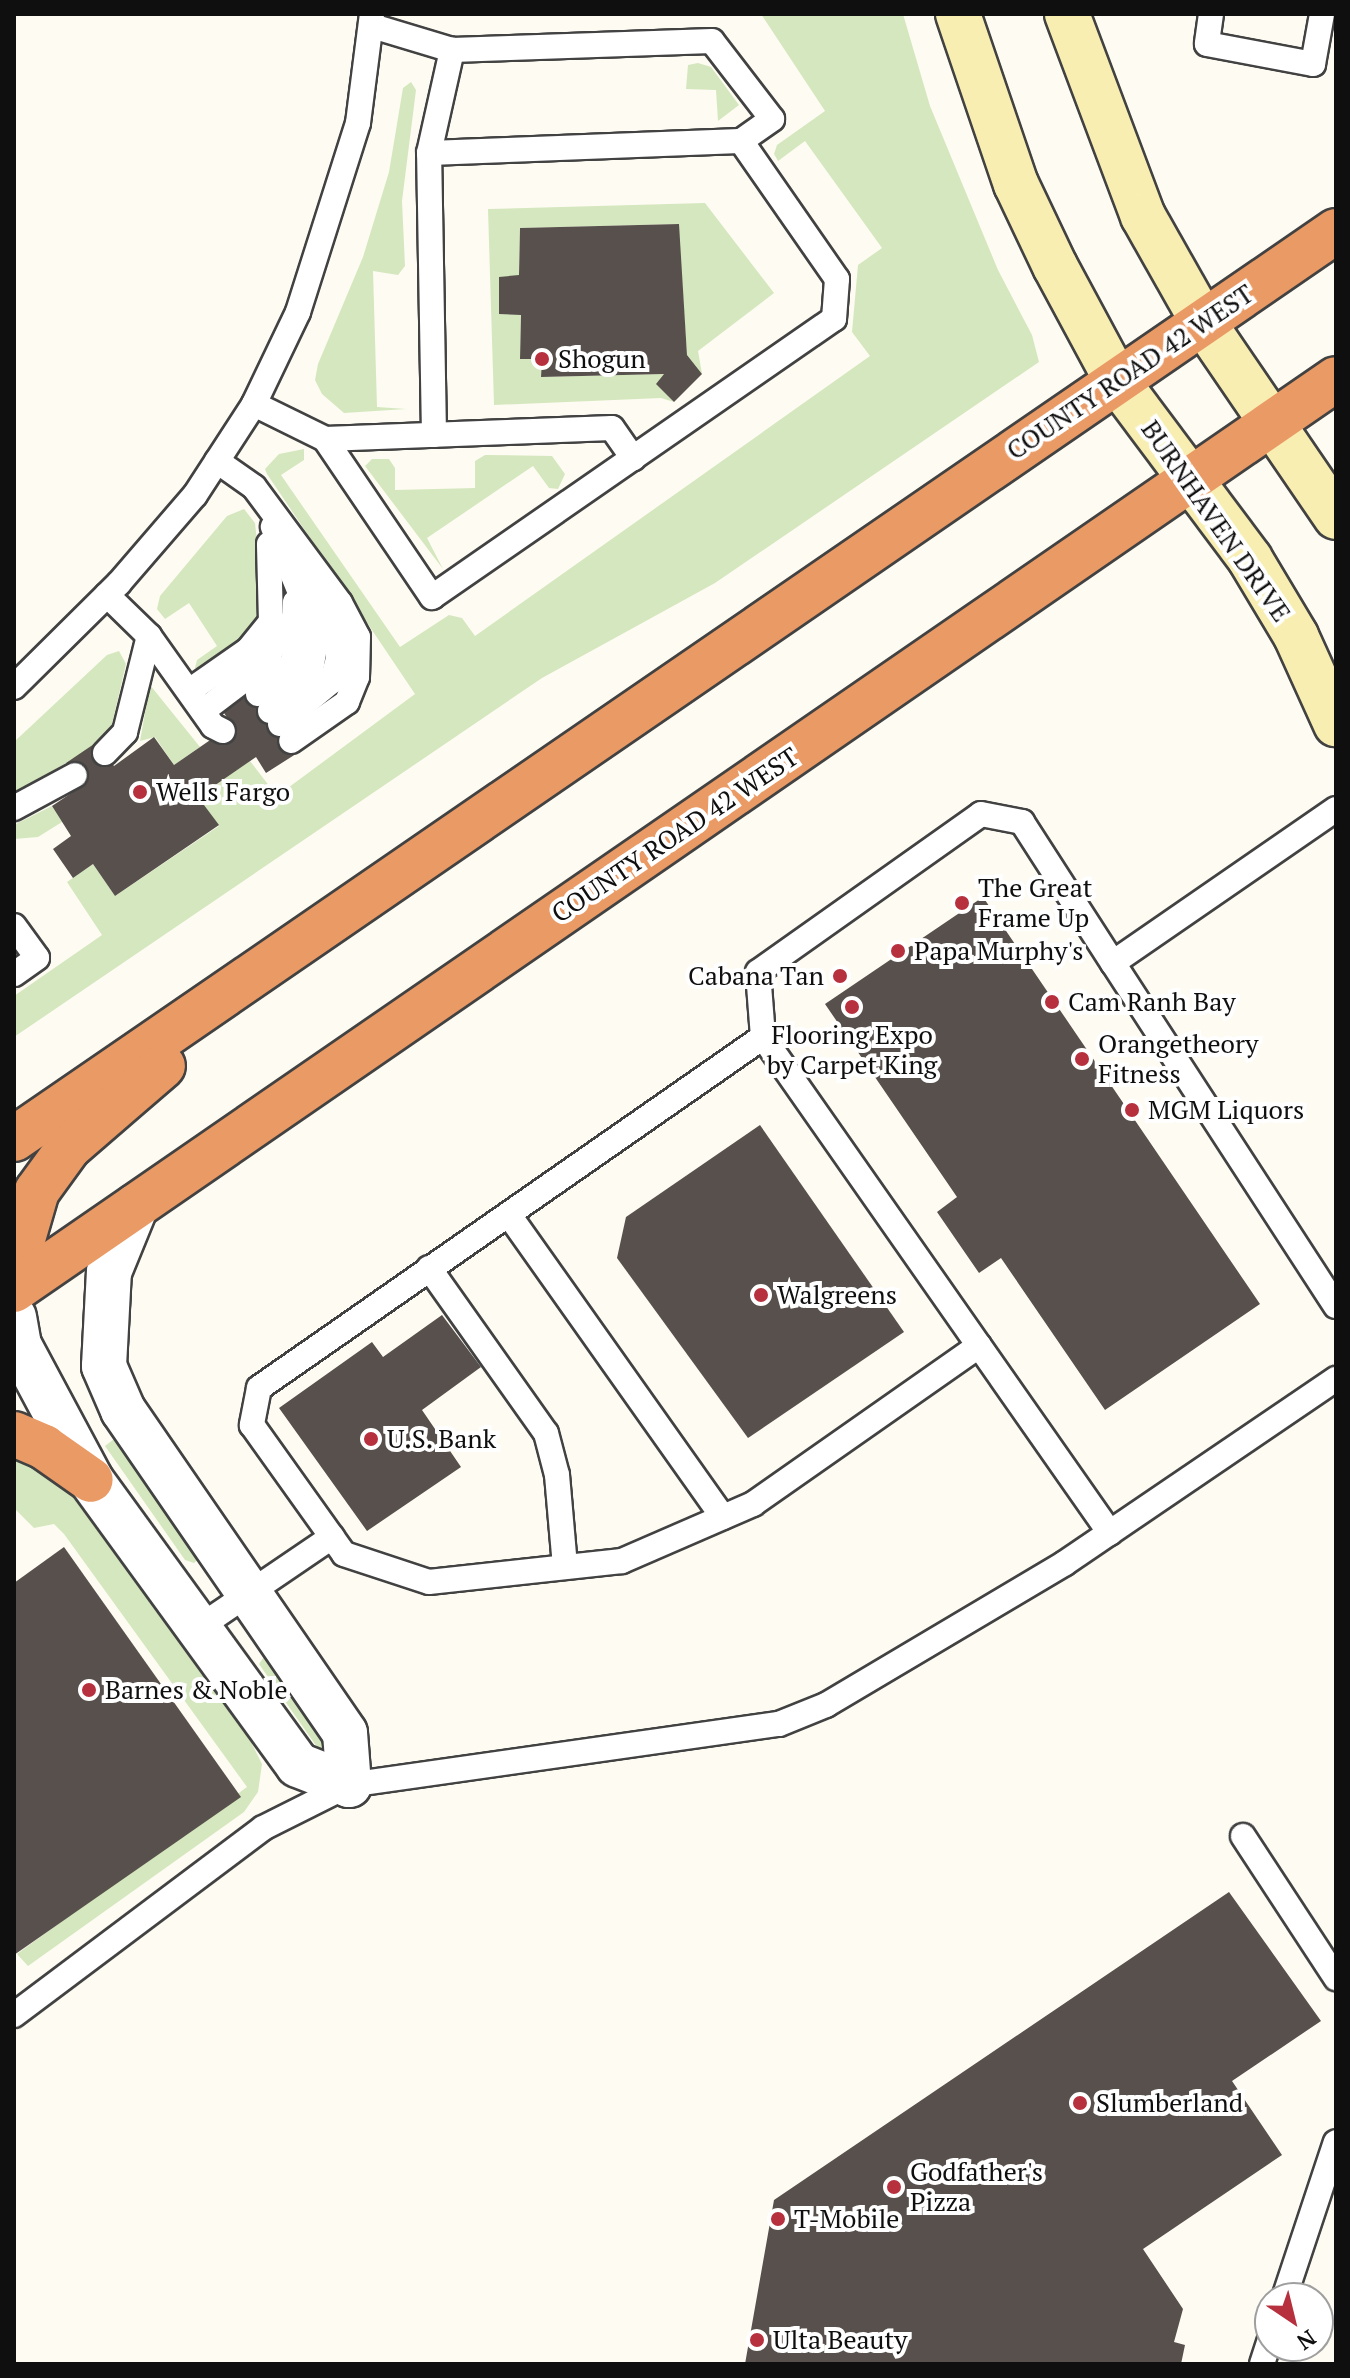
<!DOCTYPE html>
<html>
<head>
<meta charset="utf-8">
<style>
	body { margin:0 }
	#map { position:relative; width:1350px; height:2378px; overflow:hidden; background:#fefbf2; font-family:"PT Serif",serif }
	div>[style] { position:absolute }
	[style*='--x'] { left:calc(var(--x)*1px); top:calc(var(--y)*1px); width:calc(var(--w)*1px); rotate:calc(var(--a)*1deg) }
	.green>* { inset:0; background:#d5e7be }
	.building>* { inset:0; background:#57504c }
	.roads { filter:drop-shadow(2px 0 #424242) drop-shadow(-2px 0 #424242) drop-shadow(0 2px #424242) drop-shadow(0 -2px #424242) }
	.lane>* { height:24px; margin:-12px; padding:0 12px; transform-origin:12px; border-radius:12px; background:#fff }
	.street>* { height:44px; margin:-22px; padding:0 22px; transform-origin:22px; border-radius:22px; background:#fff }
	.secondary>* { height:44px; margin:-22px; padding:0 22px; transform-origin:22px; border-radius:22px; background:#f9eeb2 }
	.highway>* { height:44px; margin:-22px; padding:0 22px; transform-origin:22px; border-radius:22px; background:#ea9a65 }
	.dots>* { width:22px; height:22px; translate:-50% -50%; box-sizing:border-box; border:4px solid #fff; border-radius:50% }
	span { translate:-50% -50%; white-space:nowrap; text-align:center; line-height:1.15; -webkit-text-stroke:8px #fff; paint-order:stroke }
	.poi-label { font-size:26px; color:#0f0f0f }
	.left { translate:0 -50%; text-align:left }
	.right { translate:-100% -50%; text-align:right }
	.street-label { font-size:26px; color:#0f0f0f }
	.frame { position:absolute; inset:0; border:16px solid #0f0f0f; pointer-events:none }
	.north { position:absolute; left:1254px; top:2282px; width:80px; height:80px; box-sizing:border-box; background:#fff; border:2px solid #9f9f9f; border-radius:50%; rotate:145deg; font-size:22px; font-weight:700; line-height:32px; text-align:center; color:#0f0f0f }
	.north::after { content:''; display:block; margin:auto; width:28px; height:36px; background:#b6303e; clip-path:polygon(50% 0,100% 100%,50% 72%,0 100%) }
</style>
</head>
<body>
<div id="map">
	<div class="green">
		<i style="clip-path:polygon(761px 14px,903px 14px,930px 106px,998px 270px,1032px 335px,1039px 362px,715px 583px,542px 678px,14px 1037px,14px 996px,102px 935px,67px 882px,93px 864px,115px 896px,219px 826px,198px 797px,250px 761px,277px 796px,415px 694px,267px 474px,265px 469px,279px 454px,304px 449px,304px 460px,281px 475px,400px 647px,449px 615px,462px 618px,475px 636px,870px 356px,852px 332px,858px 265px,882px 248px,805px 141px,778px 161px,774px 154px,777px 145px,825px 111px)"></i>
		<i style="clip-path:polygon(698px 63px,711px 67px,739px 105px,718px 121px,716px 90px,686px 89px,688px 65px)"></i>
		<i style="clip-path:polygon(411px 82px,416px 90px,402px 201px,405px 266px,398px 275px,373px 271px,377px 407px,406px 409px,344px 413px,322px 394px,315px 380px,318px 364px,363px 257px,389px 172px,403px 88px)"></i>
		<i style="clip-path:polygon(705px 203px,774px 293px,698px 351px,702px 374px,687px 355px,678px 224px,520px 228px,519px 275px,499px 296px,500px 314px,521px 315px,520px 359px,542px 359px,541px 377px,664px 374px,657px 384px,674px 402px,661px 398px,494px 405px,488px 209px)"></i>
		<i style="clip-path:polygon(485px 455px,552px 456px,565px 474px,558px 489px,549px 488px,533px 466px,427px 538px,443px 569px,365px 466px,372px 459px,389px 459px,395px 468px,395px 490px,475px 488px,475px 461px)"></i>
		<i style="clip-path:polygon(244px 509px,255px 523px,264px 608px,257px 632px,203px 670px,195px 668px,197px 660px,217px 646px,189px 603px,165px 619px,157px 609px,160px 596px,227px 516px)"></i>
		<i style="clip-path:polygon(119px 651px,126px 664px,109px 737px,14px 794px,14px 742px,107px 655px)"></i>
		<i style="clip-path:polygon(150px 685px,200px 747px,174px 765px,155px 737px,140px 741px)"></i>
		<i style="clip-path:polygon(52px 806px,62px 822px,38px 837px,14px 839px,14px 825px)"></i>
		<i style="clip-path:polygon(118px 1436px,200px 1558px,194px 1563px,185px 1560px,105px 1446px)"></i>
		<i style="clip-path:polygon(14px 1457px,55px 1479px,87px 1508px,245px 1730px,262px 1764px,258px 1792px,244px 1812px,28px 1966px,17px 1954px,247px 1787px,64px 1534px,54px 1524px,34px 1528px,14px 1508px)"></i>
		<i style="clip-path:polygon(266px 1654px,332px 1749px,322px 1753px,317px 1747px,259px 1664px)"></i>
	</div>
	<div class="building">
		<i style="clip-path:polygon(679px 224px,687px 355px,702px 374px,674px 402px,656px 384px,664px 374px,541px 377px,542px 359px,520px 359px,521px 315px,499px 314px,499px 277px,519px 275px,520px 228px)"></i>
		<i style="clip-path:polygon(250px 682px,299px 752px,266px 773px,256px 757px,198px 797px,219px 825px,115px 896px,93px 864px,73px 878px,53px 849px,71px 836px,52px 806px,82px 786px,66px 763px,97px 742px,114px 766px,154px 737px,174px 765px,232px 725px,218px 704px)"></i>
		<i style="clip-path:polygon(983px 897px,1260px 1304px,1105px 1410px,1001px 1258px,979px 1273px,937px 1212px,957px 1197px,825px 1004px)"></i>
		<i style="clip-path:polygon(760px 1125px,904px 1332px,748px 1438px,617px 1258px,626px 1217px)"></i>
		<i style="clip-path:polygon(442px 1315px,481px 1367px,422px 1410px,461px 1467px,367px 1531px,279px 1408px,372px 1342px,383px 1357px)"></i>
		<i style="clip-path:polygon(64px 1547px,241px 1797px,14px 1955px,14px 1583px)"></i>
		<i style="clip-path:polygon(1229px 1892px,1321px 2021px,1232px 2081px,1282px 2155px,1143px 2249px,1183px 2309px,1174px 2342px,1185px 2345px,1181px 2364px,745px 2364px,774px 2200px)"></i>
	</div>
	<div class="roads">
		<div class="lane">
			<i style="--x:1211;--y:14;--w:30;--a:98"></i>
			<i style="--x:1207;--y:44;--w:108;--a:10.7"></i>
			<i style="--x:1313;--y:64;--w:51;--a:-79.8"></i>
			<i style="--x:429;--y:153;--w:312;--a:-2.2"></i>
			<i style="--x:254;--y:404;--w:79;--a:26.2"></i>
			<i style="--x:325;--y:439;--w:191;--a:55.9"></i>
			<i style="--x:432;--y:597;--w:489;--a:-34.7"></i>
			<i style="--x:834;--y:319;--w:40;--a:-85.7"></i>
			<i style="--x:837;--y:279;--w:168;--a:-124.8"></i>
			<i style="--x:741;--y:141;--w:38;--a:-35"></i>
			<i style="--x:772;--y:119;--w:98;--a:-127.6"></i>
			<i style="--x:712;--y:41;--w:260;--a:178"></i>
			<i style="--x:452;--y:50;--w:84;--a:-163.3"></i>
			<i style="--x:434;--y:435;--w:282;--a:-91"></i>
			<i style="--x:429;--y:153;--w:106;--a:-77.4"></i>
			<i style="--x:325;--y:439;--w:287;--a:-2.2"></i>
			<i style="--x:612;--y:428;--w:37;--a:55"></i>
			<i style="--x:217;--y:461;--w:45;--a:35.1"></i>
			<i style="--x:254;--y:487;--w:144;--a:53.4"></i>
			<i style="--x:340;--y:603;--w:38;--a:62"></i>
			<i style="--x:358;--y:637;--w:40;--a:91.4"></i>
			<i style="--x:357;--y:677;--w:27;--a:112"></i>
			<i style="--x:347;--y:702;--w:68;--a:145.1"></i>
			<i style="--x:107;--y:595;--w:59;--a:44.3"></i>
			<i style="--x:149;--y:636;--w:110;--a:54.6"></i>
			<i style="--x:213;--y:726;--w:11;--a:27"></i>
			<i style="--x:14;--y:687;--w:148;--a:-44.7"></i>
			<i style="--x:119;--y:583;--w:116;--a:-49.2"></i>
			<i style="--x:195;--y:495;--w:108;--a:-57"></i>
			<i style="--x:254;--y:404;--w:102;--a:-64.4"></i>
			<i style="--x:298;--y:312;--w:198;--a:-72.4"></i>
			<i style="--x:358;--y:123;--w:110;--a:-82.7"></i>
			<i style="--x:189;--y:691;--w:72;--a:-34.8"></i>
			<i style="--x:248;--y:650;--w:36;--a:-51"></i>
			<i style="--x:271;--y:622;--w:78;--a:-91.5"></i>
			<i style="--x:258;--y:694;--w:25;--a:-34"></i>
			<i style="--x:279;--y:680;--w:25;--a:-53"></i>
			<i style="--x:294;--y:660;--w:58;--a:-89"></i>
			<i style="--x:203;--y:711;--w:79;--a:-37.3"></i>
			<i style="--x:266;--y:663;--w:25;--a:-67"></i>
			<i style="--x:276;--y:640;--w:17;--a:-93"></i>
			<i style="--x:270;--y:711;--w:52;--a:-40.4"></i>
			<i style="--x:310;--y:677;--w:44;--a:-80.8"></i>
			<i style="--x:317;--y:634;--w:116;--a:-112.4"></i>
			<i style="--x:280;--y:724;--w:67;--a:-39.6"></i>
			<i style="--x:332;--y:681;--w:23;--a:-75"></i>
			<i style="--x:338;--y:659;--w:30;--a:-96"></i>
			<i style="--x:335;--y:629;--w:58;--a:-121"></i>
			<i style="--x:105;--y:753;--w:29;--a:-46"></i>
			<i style="--x:125;--y:732;--w:99;--a:-76"></i>
			<i style="--x:14;--y:808;--w:69;--a:-28.4"></i>
			<i style="--x:1336;--y:809;--w:271;--a:145.4"></i>
			<i style="--x:1113;--y:963;--w:409;--a:57"></i>
			<i style="--x:14;--y:926;--w:39;--a:54"></i>
			<i style="--x:37;--y:958;--w:28;--a:145"></i>
			<i style="--x:763;--y:1037;--w:614;--a:145.15"></i>
			<i style="--x:259;--y:1388;--w:38;--a:101"></i>
			<i style="--x:252;--y:1425;--w:158;--a:54.5"></i>
			<i style="--x:344;--y:1554;--w:89;--a:18.2"></i>
			<i style="--x:429;--y:1582;--w:194;--a:-6.2"></i>
			<i style="--x:622;--y:1561;--w:143;--a:-23.5"></i>
			<i style="--x:753;--y:1504;--w:276;--a:-35"></i>
			<i style="--x:509;--y:1215;--w:370;--a:54.7"></i>
			<i style="--x:429;--y:1268;--w:202;--a:54.7"></i>
			<i style="--x:546;--y:1433;--w:43;--a:75.3"></i>
			<i style="--x:557;--y:1475;--w:92;--a:85"></i>
			<i style="--x:1110;--y:1533;--w:605;--a:-124.98"></i>
			<i style="--x:763;--y:1037;--w:65;--a:-94.4"></i>
			<i style="--x:758;--y:972;--w:273;--a:-35.3"></i>
			<i style="--x:981;--y:814;--w:42;--a:11"></i>
			<i style="--x:1022;--y:822;--w:168;--a:57.2"></i>
			<i style="--x:198;--y:1628;--w:162;--a:-34.2"></i>
			<i style="--x:1243;--y:1836;--w:170;--a:56.8"></i>
			<i style="--x:14;--y:2015;--w:311;--a:-36.9"></i>
			<i style="--x:263;--y:1828;--w:96;--a:-26.6"></i>
			<i style="--x:349;--y:1785;--w:434;--a:-8.1"></i>
			<i style="--x:779;--y:1724;--w:51;--a:-22"></i>
			<i style="--x:826;--y:1705;--w:278;--a:-30.7"></i>
			<i style="--x:1065;--y:1563;--w:328;--a:-34.2"></i>
			<i style="--x:1284;--y:2298;--w:164;--a:-71.6"></i>
			<i style="--x:1262;--y:2364;--w:26;--a:-72"></i>
		</div>
		<div class="street">
			<i style="--x:14;--y:1317;--w:28;--a:80"></i>
			<i style="--x:19;--y:1345;--w:153;--a:61.9"></i>
			<i style="--x:91;--y:1480;--w:352;--a:54"></i>
			<i style="--x:298;--y:1765;--w:55;--a:21.4"></i>
			<i style="--x:349;--y:1785;--w:52;--a:-94.4"></i>
			<i style="--x:345;--y:1733;--w:392;--a:-124.5"></i>
			<i style="--x:123;--y:1410;--w:48;--a:-113.4"></i>
			<i style="--x:104;--y:1366;--w:94;--a:-87"></i>
			<i style="--x:109;--y:1272;--w:71;--a:-67.8"></i>
		</div>
		<div class="secondary">
			<i style="--x:958;--y:14;--w:180;--a:71.2"></i>
			<i style="--x:1016;--y:184;--w:91;--a:64.6"></i>
			<i style="--x:1055;--y:266;--w:131;--a:61.7"></i>
			<i style="--x:1117;--y:381;--w:222;--a:53.2"></i>
			<i style="--x:1250;--y:559;--w:90;--a:59.1"></i>
			<i style="--x:1296;--y:636;--w:97;--a:65.6"></i>
			<i style="--x:1067;--y:14;--w:216;--a:69.4"></i>
			<i style="--x:1143;--y:216;--w:122;--a:60.5"></i>
			<i style="--x:1203;--y:322;--w:236;--a:55.7"></i>
		</div>
		<div class="highway">
			<i style="--x:14;--y:1139;--w:1604;--a:-34.48"></i>
			<i style="--x:14;--y:1270;--w:82;--a:-73.8"></i>
			<i style="--x:37;--y:1191;--w:54;--a:-54"></i>
			<i style="--x:69;--y:1147;--w:124;--a:-40.8"></i>
			<i style="--x:14;--y:1290;--w:1605;--a:-34.57"></i>
			<i style="--x:14;--y:1434;--w:33;--a:23"></i>
			<i style="--x:44;--y:1447;--w:57;--a:35.1"></i>
		</div>
	</div>
	<div class="dots">
		<i style="left:542px;top:359px;background:#b6303e"></i>
		<i style="left:140px;top:792px;background:#b6303e"></i>
		<i style="left:962px;top:903px;background:#b6303e"></i>
		<i style="left:898px;top:951px;background:#b6303e"></i>
		<i style="left:840px;top:976px;background:#b6303e"></i>
		<i style="left:1052px;top:1002px;background:#b6303e"></i>
		<i style="left:852px;top:1007px;background:#b6303e"></i>
		<i style="left:1082px;top:1059px;background:#b6303e"></i>
		<i style="left:1132px;top:1110px;background:#b6303e"></i>
		<i style="left:761px;top:1295px;background:#b6303e"></i>
		<i style="left:371px;top:1439px;background:#b6303e"></i>
		<i style="left:89px;top:1690px;background:#b6303e"></i>
		<i style="left:1080px;top:2103px;background:#b6303e"></i>
		<i style="left:894px;top:2187px;background:#b6303e"></i>
		<i style="left:778px;top:2219px;background:#b6303e"></i>
		<i style="left:757px;top:2340px;background:#b6303e"></i>
	</div>
	<div class="poi-label">
		<span class="left" style="left:558px;top:359px">Shogun</span>
		<span class="left" style="left:156px;top:792px">Wells Fargo</span>
		<span class="left" style="left:978px;top:903px">The Great<br>Frame Up</span>
		<span class="left" style="left:914px;top:951px">Papa Murphy's</span>
		<span class="right" style="left:824px;top:976px">Cabana Tan</span>
		<span class="left" style="left:1068px;top:1002px">Cam Ranh Bay</span>
		<span style="left:852px;top:1050px">Flooring Expo<br>by Carpet King</span>
		<span class="left" style="left:1098px;top:1059px">Orangetheory<br>Fitness</span>
		<span class="left" style="left:1148px;top:1110px">MGM Liquors</span>
		<span class="left" style="left:777px;top:1295px">Walgreens</span>
		<span class="left" style="left:387px;top:1439px">U.S. Bank</span>
		<span class="left" style="left:105px;top:1690px">Barnes &amp; Noble</span>
		<span class="left" style="left:1096px;top:2103px">Slumberland</span>
		<span class="left" style="left:910px;top:2187px">Godfather's<br>Pizza</span>
		<span class="left" style="left:794px;top:2219px">T-Mobile</span>
		<span class="left" style="left:773px;top:2340px">Ulta Beauty</span>
	</div>
	<div class="street-label">
		<span style="left:1130px;top:372px;rotate:-34deg">COUNTY ROAD 42 WEST</span>
		<span style="left:1216px;top:521px;rotate:55deg">BURNHAVEN DRIVE</span>
		<span style="left:675px;top:835px;rotate:-34deg">COUNTY ROAD 42 WEST</span>
	</div>
	<div class="frame"></div>
	<div class="north">N</div>
</div>
</body>
</html>
